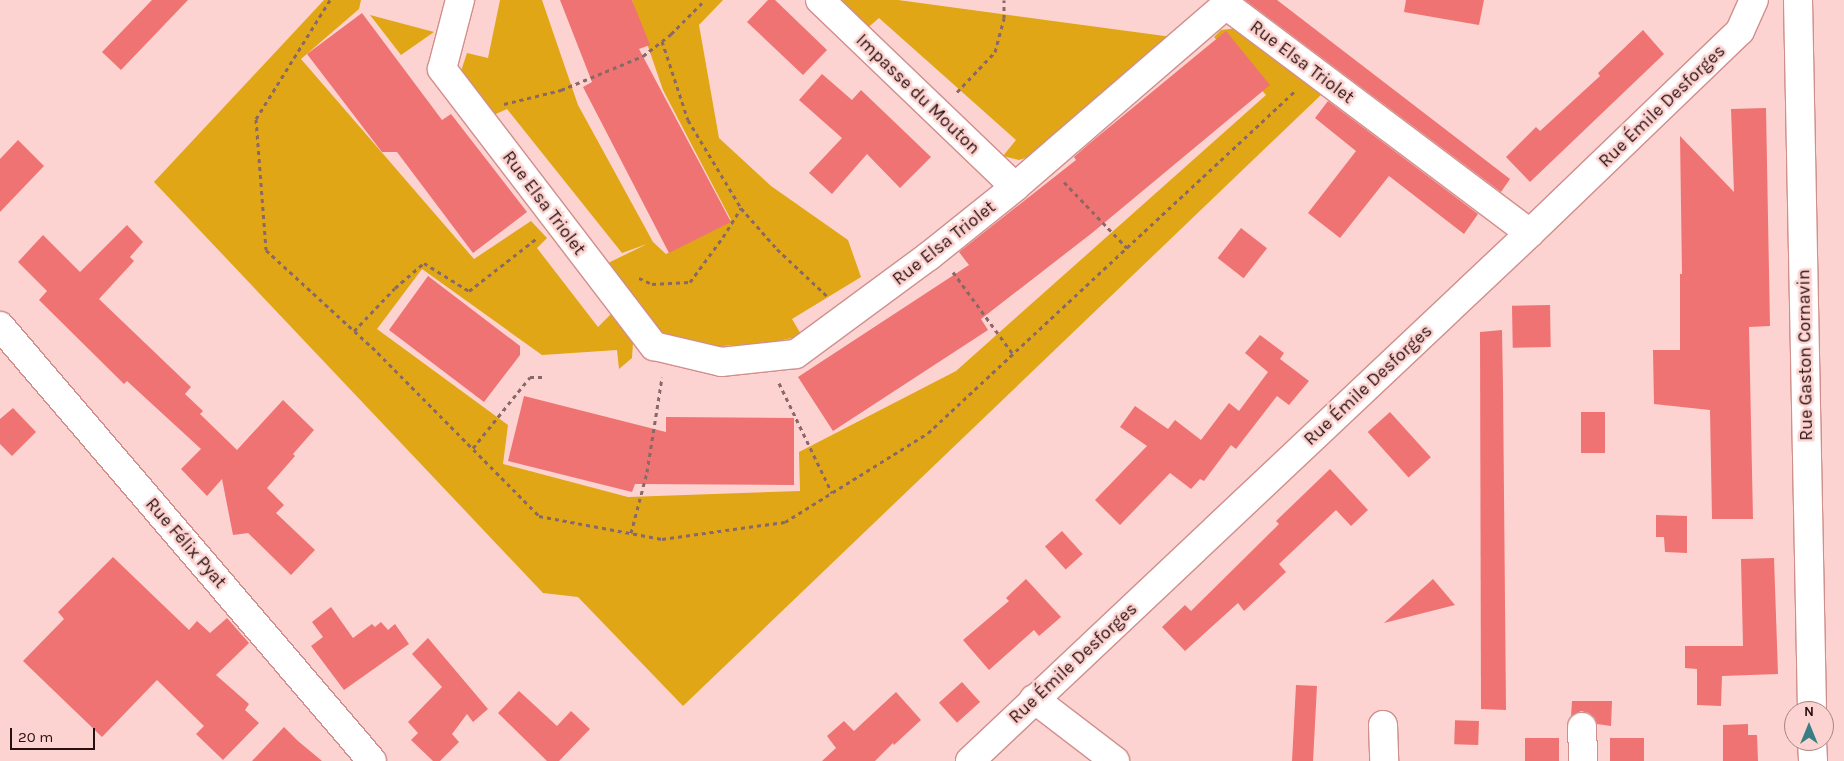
<!DOCTYPE html>
<html>
<head>
<meta charset="utf-8">
<style>
	body { margin:0 }
	#map { position:relative; width:1844px; height:761px; overflow:hidden; background:#fcd3d0; font-family:Karla,sans-serif }
	div>[style] { position:absolute }
	[style*='--x'] { left:calc(var(--x)*1px); top:calc(var(--y)*1px); width:calc(var(--w)*1px); rotate:calc(var(--a)*1deg) }
	.green>* { inset:0; background:#e0a616 }
	.building>* { inset:0; background:#ef7372; transform-origin:0 0 }
	.path>* { height:3px; margin-top:-1.5px; transform-origin:0; background:repeating-linear-gradient(90deg,#896968 0 4px,transparent 0 8px) }
	.roads { filter:drop-shadow(1px 0 #d08f8c) drop-shadow(-1px 0 #d08f8c) drop-shadow(0 1px #d08f8c) drop-shadow(0 -1px #d08f8c) }
	.minor>* { height:28px; margin:-14px; padding:0 14px; transform-origin:14px; border-radius:14px; background:#fff }
	.tertiary>* { height:28px; margin:-14px; padding:0 14px; transform-origin:14px; border-radius:14px; background:#fff }
	span { translate:-50% -50%; white-space:nowrap; text-align:center; line-height:1.15; -webkit-text-stroke:5px #fcd3d0; paint-order:stroke }
	.street-label { font-size:18px; color:#270f0f }
	.north { position:absolute; left:1784px; top:701px; width:50px; height:50px; box-sizing:border-box; background:#fcd3d0; border:1px solid #a78583; border-radius:50%; rotate:0deg; font-size:14px; font-weight:700; line-height:20px; text-align:center; color:#270f0f }
	.north::after { content:''; display:block; margin:auto; width:18px; height:22px; background:#377f85; clip-path:polygon(50% 0,100% 100%,50% 72%,0 100%) }
	.scale { position:absolute; left:10px; top:728px; width:85px; height:22px; box-sizing:border-box; border:2px solid #270f0f; border-top:0; padding-left:6px; font-size:15px; line-height:18px; white-space:nowrap; color:#270f0f; -webkit-text-stroke:4px #fcd3d0; paint-order:stroke }
</style>
</head>
<body>
<div id="map">
	<div class="green">
		<i style="clip-path:polygon(324px 0,361px 0,359px 9px,301px 59px,474px 259px,531px 221px,547px 238px,537px 248px,598px 327px,612px 313px,633px 343px,632px 358px,619px 369px,617px 350px,542px 355px,422px 269px,377px 329px,508px 425px,503px 464px,628px 497px,800px 491px,799px 452px,956px 371px,1266px 95px,1214px 37px,1221px 30px,1238px 28px,1323px 93px,683px 706px,578px 597px,543px 593px,154px 182px)"></i>
		<i style="clip-path:polygon(500px 0,542px 0,578px 105px,653px 242px,666px 254px,731px 220px,663px 90px,632px 0,723px 0,699px 25px,719px 138px,771px 186px,848px 240px,861px 277px,792px 319px,802px 336px,768px 343px,707px 347px,656px 332px,604px 265px,647px 244px,622px 253px,507px 109px,487px 118px,459px 77px,467px 53px,488px 58px)"></i>
		<i style="clip-path:polygon(829px 0,898px 0,1172px 37px,1035px 155px,1019px 160px,1003px 156px,1016px 140px,879px 18px,864px 31px)"></i>
		<i style="clip-path:polygon(370px 15px,434px 32px,401px 55px)"></i>
	</div>
	<div class="building">
		<i style="clip-path:polygon(152px 0,188px 0,121px 70px,102px 52px)"></i>
		<i style="clip-path:polygon(560px 0,632px 0,650px 45px,639px 49px,731px 222px,669px 253px,583px 87px,592px 82px)"></i>
		<i style="clip-path:polygon(768px 0,775px 0,827px 50px,803px 75px,747px 22px)"></i>
		<i style="clip-path:polygon(1245px 0,1277px 0,1510px 179px,1501px 192px)"></i>
		<i style="clip-path:polygon(1406px 0,1484px 0,1479px 25px,1404px 12px)"></i>
		<i style="clip-path:polygon(362px 13px,442px 120px,451px 114px,527px 212px,473px 253px,397px 152px,382px 152px,307px 54px)"></i>
		<i style="clip-path:polygon(1643px 30px,1664px 54px,1530px 182px,1506px 157px,1536px 127px,1540px 131px,1600px 76px,1598px 73px)"></i>
		<i style="clip-path:polygon(1226px 31px,1270px 85px,1092px 233px,981px 319px,988px 330px,833px 431px,798px 377px,969px 265px,959px 252px,1076px 160px,1074px 157px,1090px 143px)"></i>
		<i style="clip-path:polygon(822px 74px,852px 100px,861px 90px,931px 157px,900px 188px,867px 154px,832px 194px,809px 173px,842px 138px,799px 100px)"></i>
		<i style="clip-path:polygon(1328px 101px,1478px 214px,1464px 234px,1389px 176px,1340px 238px,1308px 213px,1356px 151px,1315px 118px)"></i>
		<i style="clip-path:polygon(1766px 108px,1770px 326px,1749px 327px,1753px 519px,1712px 519px,1710px 410px,1654px 404px,1653px 350px,1680px 350px,1680px 274px,1682px 274px,1680px 136px,1734px 192px,1731px 109px)"></i>
		<i style="clip-path:polygon(18px 140px,44px 166px,0 212px,0 159px)"></i>
		<i style="clip-path:polygon(127px 225px,143px 242px,130px 257px,134px 261px,99px 299px,191px 387px,185px 394px,203px 411px,200px 414px,237px 450px,283px 400px,314px 430px,293px 454px,295px 456px,267px 488px,284px 505px,276px 513px,315px 550px,291px 575px,248px 533px,233px 535px,222px 479px,207px 496px,181px 469px,201px 449px,127px 381px,124px 384px,39px 300px,47px 291px,18px 262px,43px 235px,80px 272px)"></i>
		<i style="left:1241px;top:228px;width:33px;height:38px;rotate:38deg"></i>
		<i style="clip-path:polygon(428px 276px,520px 346px,520px 355px,484px 402px,389px 330px)"></i>
		<i style="left:1550px;top:305px;width:42px;height:38px;rotate:89deg"></i>
		<i style="clip-path:polygon(1502px 330px,1503px 387px,1506px 710px,1481px 709px,1480px 332px)"></i>
		<i style="clip-path:polygon(1260px 335px,1284px 353px,1280px 359px,1309px 381px,1289px 405px,1277px 396px,1236px 449px,1231px 445px,1204px 481px,1200px 479px,1191px 489px,1170px 473px,1120px 525px,1095px 500px,1147px 446px,1120px 427px,1135px 406px,1168px 429px,1175px 420px,1201px 440px,1229px 403px,1239px 411px,1268px 372px,1245px 353px)"></i>
		<i style="clip-path:polygon(524px 396px,666px 432px,666px 417px,794px 418px,794px 485px,635px 484px,632px 492px,508px 461px)"></i>
		<i style="clip-path:polygon(13px 408px,36px 432px,12px 456px,0 444px,0 419px)"></i>
		<i style="left:1390px;top:412px;width:61px;height:30px;rotate:48deg"></i>
		<i style="left:1581px;top:412px;width:24px;height:41px"></i>
		<i style="clip-path:polygon(1330px 469px,1368px 510px,1351px 526px,1336px 510px,1279px 564px,1286px 572px,1244px 611px,1238px 603px,1185px 651px,1162px 627px,1185px 605px,1191px 611px,1279px 524px,1276px 521px)"></i>
		<i style="clip-path:polygon(1656px 515px,1687px 516px,1687px 553px,1665px 552px,1664px 537px,1656px 537px)"></i>
		<i style="left:1062px;top:531px;width:31px;height:23px;rotate:48deg"></i>
		<i style="clip-path:polygon(113px 557px,189px 630px,197px 621px,210px 633px,227px 618px,249px 643px,216px 675px,249px 704px,245px 710px,259px 723px,223px 760px,196px 734px,204px 726px,157px 680px,102px 737px,23px 661px,64px 619px,58px 612px)"></i>
		<i style="clip-path:polygon(1774px 558px,1778px 674px,1722px 676px,1721px 706px,1697px 705px,1697px 669px,1685px 668px,1685px 646px,1743px 646px,1741px 559px)"></i>
		<i style="clip-path:polygon(1026px 579px,1061px 617px,1039px 636px,1034px 630px,989px 670px,963px 640px,1009px 601px,1006px 598px)"></i>
		<i style="clip-path:polygon(1433px 579px,1455px 605px,1384px 623px)"></i>
		<i style="clip-path:polygon(331px 607px,353px 638px,372px 624px,375px 627px,381px 622px,388px 630px,395px 624px,409px 644px,344px 690px,311px 646px,323px 637px,312px 622px)"></i>
		<i style="clip-path:polygon(428px 638px,488px 709px,473px 722px,467px 714px,452px 734px,459px 742px,440px 761px,433px 761px,411px 740px,418px 733px,408px 722px,442px 687px,412px 654px)"></i>
		<i style="left:962px;top:682px;width:27px;height:31px;rotate:48deg"></i>
		<i style="left:1296px;top:685px;width:21px;height:76px;rotate:3deg"></i>
		<i style="clip-path:polygon(519px 691px,557px 726px,571px 711px,590px 729px,559px 761px,547px 761px,498px 713px)"></i>
		<i style="clip-path:polygon(896px 692px,921px 720px,894px 745px,893px 743px,875px 761px,822px 761px,836px 748px,827px 736px,844px 721px,854px 731px)"></i>
		<i style="clip-path:polygon(1572px 701px,1612px 701px,1611px 726px,1597px 724px,1595px 718px,1589px 713px,1581px 711px,1571px 717px)"></i>
		<i style="left:1479px;top:721px;width:24px;height:24px;rotate:92deg"></i>
		<i style="clip-path:polygon(1748px 724px,1748px 735px,1757px 735px,1758px 761px,1723px 761px,1723px 725px)"></i>
		<i style="clip-path:polygon(284px 727px,298px 741px,322px 761px,252px 761px)"></i>
		<i style="left:1559px;top:738px;width:23px;height:34px;rotate:90deg"></i>
		<i style="left:1644px;top:738px;width:23px;height:34px;rotate:90deg"></i>
	</div>
	<div class="path">
		<i style="--x:330;--y:0;--w:140;--a:121.9"></i>
		<i style="--x:256;--y:119;--w:131;--a:85.6"></i>
		<i style="--x:266;--y:250;--w:144;--a:42.5"></i>
		<i style="--x:372;--y:347;--w:238;--a:45.3"></i>
		<i style="--x:539;--y:516;--w:125;--a:10.6"></i>
		<i style="--x:662;--y:539;--w:124;--a:-7.9"></i>
		<i style="--x:785;--y:522;--w:168;--a:-31.9"></i>
		<i style="--x:928;--y:433;--w:502;--a:-42.98"></i>
		<i style="--x:662;--y:41;--w:83;--a:71.8"></i>
		<i style="--x:688;--y:120;--w:103;--a:58.9"></i>
		<i style="--x:741;--y:208;--w:55;--a:48.7"></i>
		<i style="--x:777;--y:249;--w:69;--a:43.2"></i>
		<i style="--x:957;--y:92;--w:55;--a:-46.5"></i>
		<i style="--x:995;--y:52;--w:35;--a:-75"></i>
		<i style="--x:1004;--y:18;--w:18;--a:-90"></i>
		<i style="--x:504;--y:104;--w:59;--a:-13.8"></i>
		<i style="--x:561;--y:90;--w:89;--a:-22.5"></i>
		<i style="--x:643;--y:56;--w:36;--a:-38"></i>
		<i style="--x:671;--y:34;--w:48;--a:-45"></i>
		<i style="--x:1064;--y:182;--w:91;--a:46.3"></i>
		<i style="--x:953;--y:272;--w:102;--a:53.8"></i>
		<i style="--x:639;--y:278;--w:14;--a:25"></i>
		<i style="--x:652;--y:284;--w:38;--a:-3"></i>
		<i style="--x:690;--y:282;--w:56;--a:-53.7"></i>
		<i style="--x:723;--y:237;--w:34;--a:-58"></i>
		<i style="--x:354;--y:331;--w:59;--a:-46.4"></i>
		<i style="--x:395;--y:288;--w:38;--a:-41"></i>
		<i style="--x:424;--y:263;--w:53;--a:31.9"></i>
		<i style="--x:469;--y:291;--w:86;--a:-37.9"></i>
		<i style="--x:779;--y:383;--w:122;--a:64.3"></i>
		<i style="--x:473;--y:448;--w:91;--a:-51.2"></i>
		<i style="--x:530;--y:377;--w:12;--a:0"></i>
		<i style="--x:631;--y:533;--w:63;--a:-75.3"></i>
		<i style="--x:647;--y:472;--w:96;--a:-81"></i>
	</div>
	<div class="roads">
		<div class="minor">
			<i style="--x:460;--y:0;--w:71;--a:104.6"></i>
			<i style="--x:442;--y:69;--w:349;--a:52.6"></i>
			<i style="--x:654;--y:346;--w:69;--a:13.4"></i>
			<i style="--x:721;--y:362;--w:75;--a:-6.1"></i>
			<i style="--x:796;--y:354;--w:165;--a:-36.4"></i>
			<i style="--x:929;--y:256;--w:110;--a:-38.7"></i>
			<i style="--x:1015;--y:187;--w:279;--a:-40.8"></i>
			<i style="--x:1226;--y:5;--w:380;--a:36.9"></i>
			<i style="--x:820;--y:0;--w:270;--a:43.8"></i>
			<i style="--x:1798;--y:0;--w:711;--a:88.87"></i>
			<i style="--x:1034;--y:699;--w:102;--a:37.4"></i>
			<i style="--x:1383;--y:725;--w:36;--a:88"></i>
			<i style="--x:1582;--y:727;--w:34;--a:88"></i>
			<i style="--x:1812;--y:741;--w:20;--a:87"></i>
			<i style="--x:970;--y:761;--w:770;--a:-43.32"></i>
			<i style="--x:1530;--y:233;--w:291;--a:-43.9"></i>
			<i style="--x:1740;--y:31;--w:34;--a:-66"></i>
		</div>
		<div class="tertiary">
			<i style="--x:0;--y:326;--w:572;--a:49.46"></i>
		</div>
	</div>
	<div class="street-label">
		<span style="left:1302px;top:62px;rotate:37deg">Rue Elsa Triolet</span>
		<span style="left:918px;top:94px;rotate:44deg">Impasse du Mouton</span>
		<span style="left:1662px;top:106px;rotate:-44deg">Rue Émile Desforges</span>
		<span style="left:544px;top:203px;rotate:53deg">Rue Elsa Triolet</span>
		<span style="left:944px;top:243px;rotate:-38deg">Rue Elsa Triolet</span>
		<span style="left:1805px;top:355px;rotate:-91deg">Rue Gaston Cornavin</span>
		<span style="left:1368px;top:385px;rotate:-43deg">Rue Émile Desforges</span>
		<span style="left:186px;top:543px;rotate:49deg">Rue Félix Pyat</span>
		<span style="left:1073px;top:663px;rotate:-43deg">Rue Émile Desforges</span>
	</div>
	<div class="north">N</div>
	<div class="scale">20 m</div>
</div>
</body>
</html>
